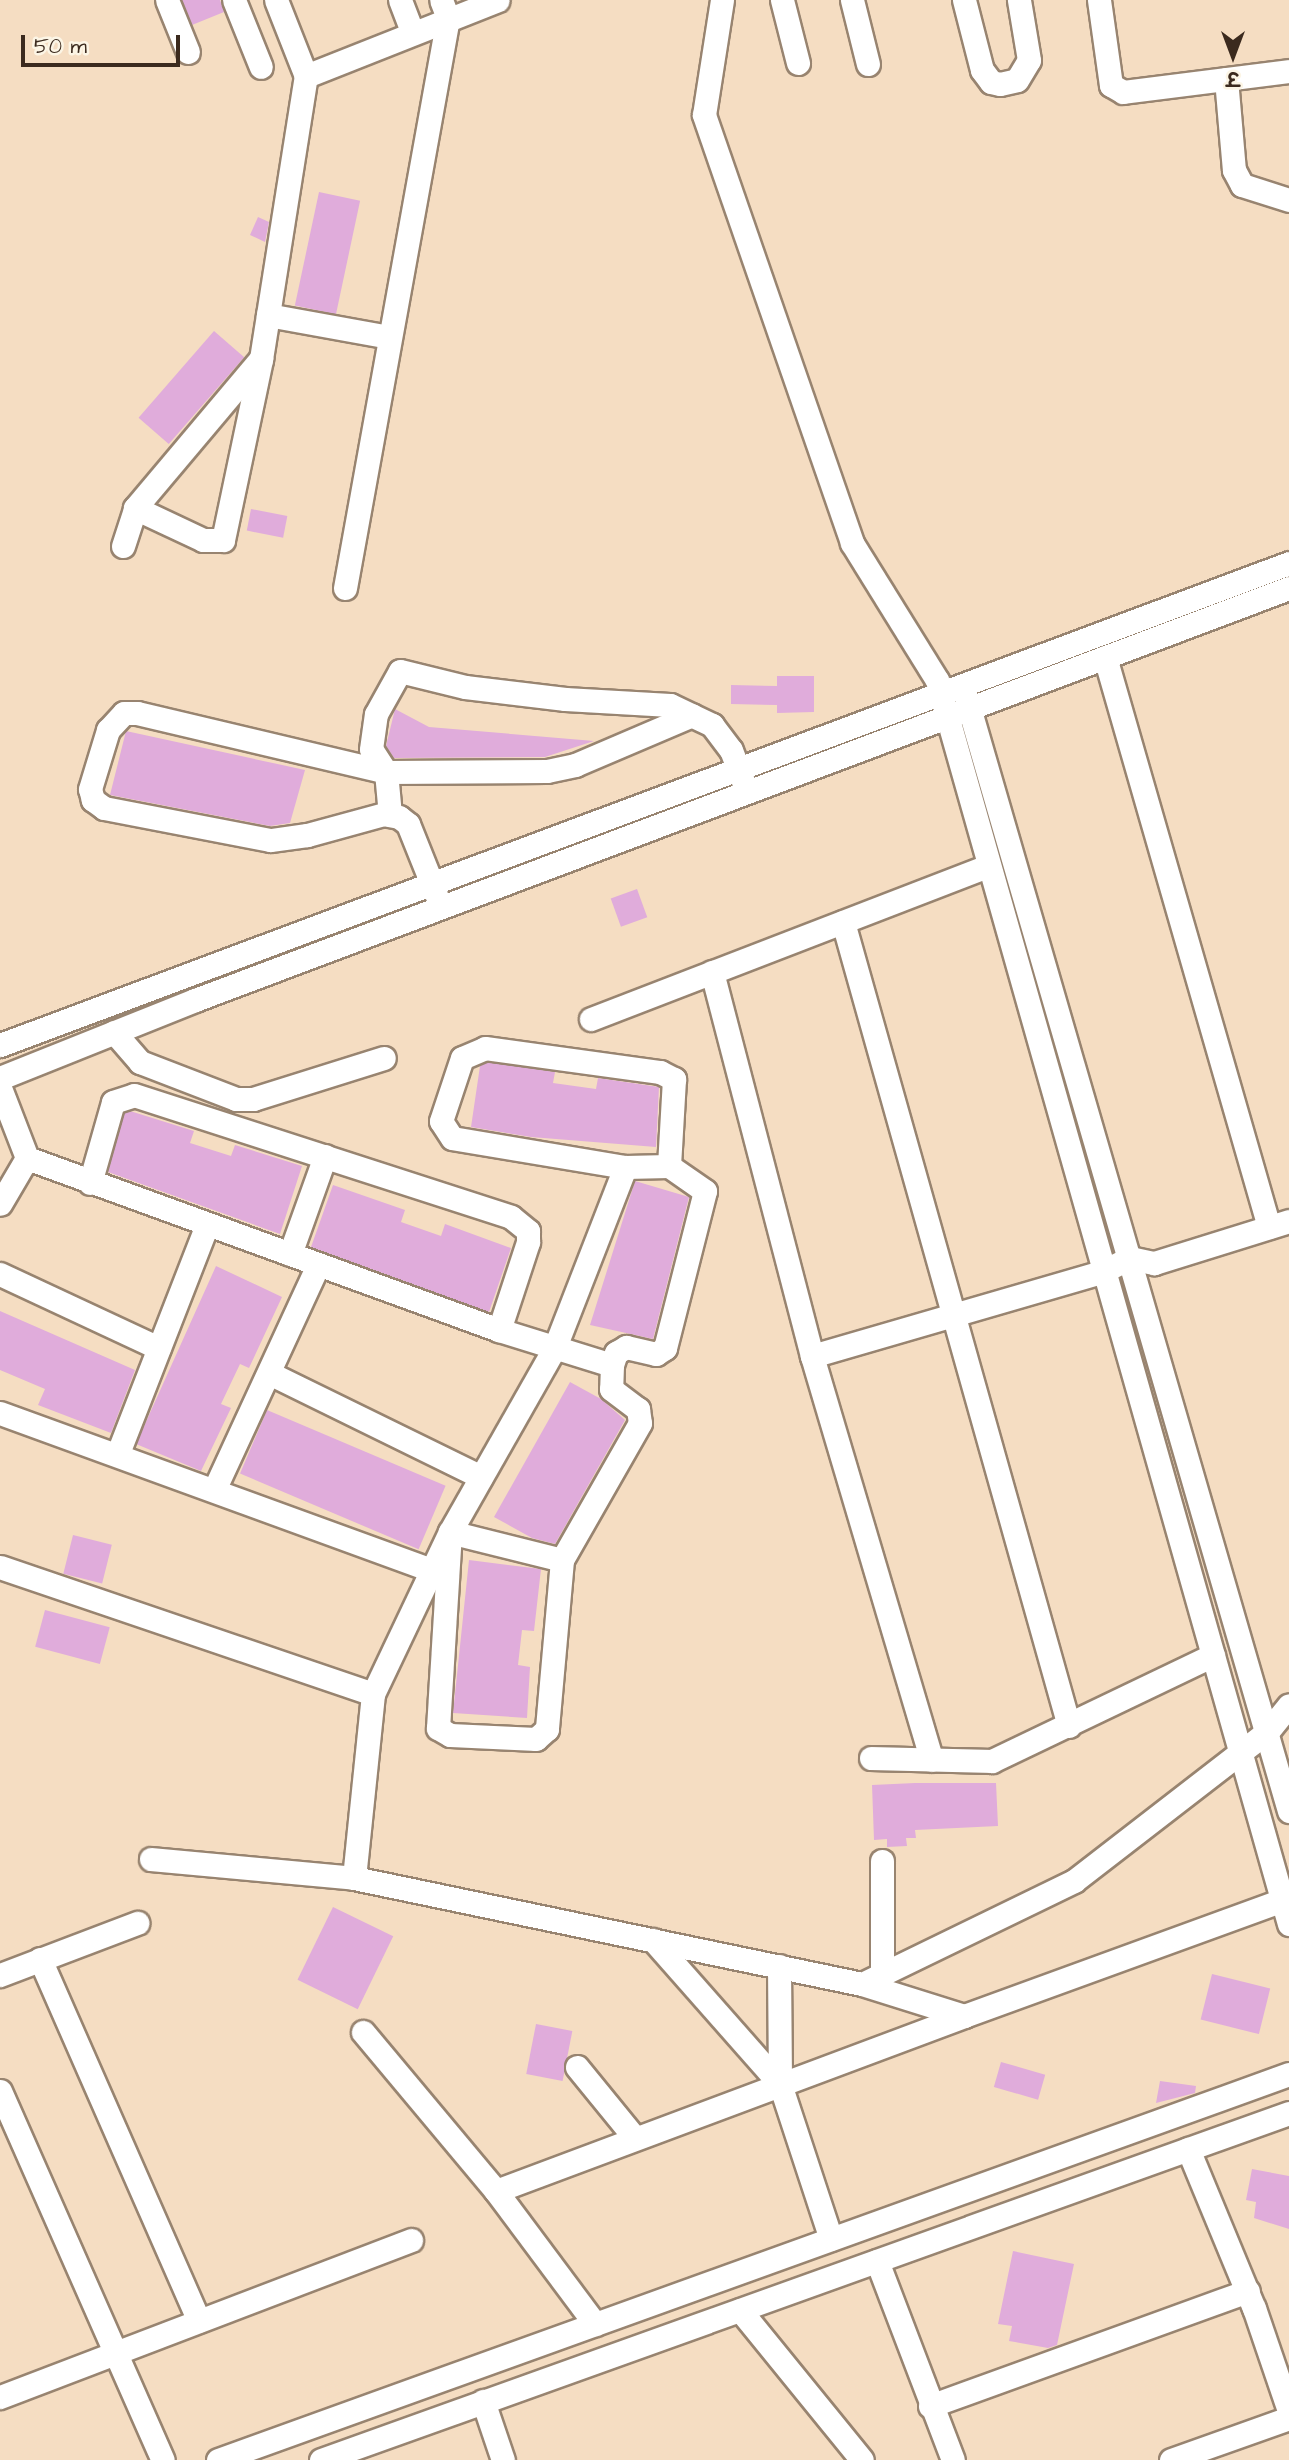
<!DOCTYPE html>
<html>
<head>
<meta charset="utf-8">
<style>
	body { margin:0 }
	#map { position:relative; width:1289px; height:2460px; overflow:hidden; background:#f5ddc2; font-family:"Architects Daughter","Playpen Sans Deva",sans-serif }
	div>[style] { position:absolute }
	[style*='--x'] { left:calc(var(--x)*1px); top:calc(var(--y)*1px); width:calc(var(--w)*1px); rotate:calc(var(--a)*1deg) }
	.building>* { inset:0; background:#e0acdb; transform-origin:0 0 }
	.roads { filter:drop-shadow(2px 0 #988470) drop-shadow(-2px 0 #988470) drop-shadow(0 2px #988470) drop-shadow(0 -2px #988470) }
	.minor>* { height:23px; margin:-11.5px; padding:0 11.5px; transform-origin:11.5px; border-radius:11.5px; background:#fff }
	span { translate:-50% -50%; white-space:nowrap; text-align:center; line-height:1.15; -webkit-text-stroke:5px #fcf5e5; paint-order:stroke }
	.north { position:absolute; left:1198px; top:21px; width:70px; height:70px; -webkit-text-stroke:5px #fcf5e5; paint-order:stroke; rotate:180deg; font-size:19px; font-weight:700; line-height:28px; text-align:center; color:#3b2a1e }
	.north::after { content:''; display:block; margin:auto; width:24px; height:32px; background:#3b2a1e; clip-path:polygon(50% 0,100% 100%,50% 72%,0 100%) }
	.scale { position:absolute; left:21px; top:35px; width:159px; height:32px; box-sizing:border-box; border:4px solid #3b2a1e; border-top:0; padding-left:9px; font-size:21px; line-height:24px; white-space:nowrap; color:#3b2a1e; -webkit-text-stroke:5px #fcf5e5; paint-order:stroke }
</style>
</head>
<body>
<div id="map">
	<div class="building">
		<i style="clip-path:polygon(182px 0,220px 0,224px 12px,192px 25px)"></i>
		<i style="left:319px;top:192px;width:42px;height:116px;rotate:12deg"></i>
		<i style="clip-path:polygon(258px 217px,269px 222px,265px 242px,250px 235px)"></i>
		<i style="left:214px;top:331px;width:40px;height:115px;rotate:41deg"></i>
		<i style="left:251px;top:509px;width:37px;height:22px;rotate:11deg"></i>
		<i style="clip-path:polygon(777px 676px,814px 676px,814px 712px,777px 713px,777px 705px,731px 704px,731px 685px,777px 686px)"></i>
		<i style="clip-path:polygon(395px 709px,429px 727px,594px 741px,545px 757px,394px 758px,386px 746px)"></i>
		<i style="clip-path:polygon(126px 731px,305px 770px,290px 823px,270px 826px,110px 795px)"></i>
		<i style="left:637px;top:889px;width:30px;height:28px;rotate:70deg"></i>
		<i style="clip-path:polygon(487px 1062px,555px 1072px,553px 1083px,596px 1089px,598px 1078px,659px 1087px,656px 1147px,531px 1137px,471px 1127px,480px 1066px)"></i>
		<i style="clip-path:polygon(130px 1111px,194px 1131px,190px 1143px,231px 1156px,235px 1145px,302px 1166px,280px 1234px,108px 1172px,124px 1113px)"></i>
		<i style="clip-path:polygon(635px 1181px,689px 1197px,653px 1339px,590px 1325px)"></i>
		<i style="clip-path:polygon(333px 1185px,405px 1210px,401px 1222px,441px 1236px,445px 1224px,511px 1248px,489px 1312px,311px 1247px)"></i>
		<i style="clip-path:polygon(216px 1266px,282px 1297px,249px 1368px,240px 1364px,221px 1404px,231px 1408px,201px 1471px,136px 1444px)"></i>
		<i style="clip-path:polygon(0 1311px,135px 1370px,111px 1433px,38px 1405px,45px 1389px,0 1370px)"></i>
		<i style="clip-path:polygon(570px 1382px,601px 1399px,625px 1420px,555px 1544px,532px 1538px,494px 1517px)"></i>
		<i style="left:267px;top:1410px;width:194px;height:69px;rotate:23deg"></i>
		<i style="left:73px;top:1535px;width:40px;height:40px;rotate:14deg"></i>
		<i style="clip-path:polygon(469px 1560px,541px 1569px,534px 1631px,522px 1630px,518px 1665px,530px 1667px,527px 1718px,453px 1713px)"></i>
		<i style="left:45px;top:1610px;width:67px;height:38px;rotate:15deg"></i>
		<i style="clip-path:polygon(915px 1783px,996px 1783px,998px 1826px,915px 1830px,916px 1838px,906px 1838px,907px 1846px,887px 1847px,887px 1839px,874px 1840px,872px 1785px)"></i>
		<i style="left:333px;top:1907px;width:67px;height:81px;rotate:26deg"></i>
		<i style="left:1212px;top:1974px;width:60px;height:47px;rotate:14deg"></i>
		<i style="left:536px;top:2024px;width:37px;height:51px;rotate:11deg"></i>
		<i style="left:1001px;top:2062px;width:46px;height:26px;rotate:16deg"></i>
		<i style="clip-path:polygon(1160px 2081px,1196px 2086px,1195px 2093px,1156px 2103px)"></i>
		<i style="clip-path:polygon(1252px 2169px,1289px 2176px,1289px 2229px,1254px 2218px,1256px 2202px,1246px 2200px)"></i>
		<i style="clip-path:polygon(1013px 2251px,1074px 2264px,1057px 2345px,1048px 2348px,1009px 2341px,1012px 2326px,998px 2324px)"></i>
	</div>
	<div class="roads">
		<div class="minor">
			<i style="--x:167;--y:0;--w:56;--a:68"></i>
			<i style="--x:234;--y:0;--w:72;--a:68.1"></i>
			<i style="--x:276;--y:0;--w:82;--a:68.5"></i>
			<i style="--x:400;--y:0;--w:33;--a:69"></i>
			<i style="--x:722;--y:0;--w:116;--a:98.9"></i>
			<i style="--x:704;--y:115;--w:453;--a:70.9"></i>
			<i style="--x:852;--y:543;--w:161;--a:58.2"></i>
			<i style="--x:937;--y:680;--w:1293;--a:74.2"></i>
			<i style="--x:782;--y:0;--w:65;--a:75.7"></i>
			<i style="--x:852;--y:0;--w:66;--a:76"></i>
			<i style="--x:964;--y:0;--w:72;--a:75.6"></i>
			<i style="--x:982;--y:70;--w:15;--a:53"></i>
			<i style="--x:991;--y:82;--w:9;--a:13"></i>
			<i style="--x:1000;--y:84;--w:17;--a:-13"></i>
			<i style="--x:1017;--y:80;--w:23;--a:-59"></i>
			<i style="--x:1029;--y:60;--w:61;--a:-99.5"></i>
			<i style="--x:1099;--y:0;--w:86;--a:82"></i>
			<i style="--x:1111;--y:85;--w:14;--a:30"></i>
			<i style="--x:1123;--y:92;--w:167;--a:-7.2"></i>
			<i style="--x:1226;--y:79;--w:91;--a:85"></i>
			<i style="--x:1234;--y:170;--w:17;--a:62"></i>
			<i style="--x:1242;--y:185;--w:49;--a:17.7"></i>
			<i style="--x:268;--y:315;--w:123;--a:10.3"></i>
			<i style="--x:135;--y:508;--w:75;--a:25.2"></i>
			<i style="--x:203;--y:540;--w:20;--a:0"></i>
			<i style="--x:223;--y:540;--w:185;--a:-78.1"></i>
			<i style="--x:261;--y:359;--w:287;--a:-81"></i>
			<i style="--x:306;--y:76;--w:206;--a:-21.6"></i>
			<i style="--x:123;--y:546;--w:40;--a:-72"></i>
			<i style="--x:135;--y:508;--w:192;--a:-49.9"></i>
			<i style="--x:345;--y:588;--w:579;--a:-79.76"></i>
			<i style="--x:448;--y:18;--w:19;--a:-111"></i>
			<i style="--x:1105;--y:657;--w:593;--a:73.95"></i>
			<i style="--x:966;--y:697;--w:1160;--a:73.83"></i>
			<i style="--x:390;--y:815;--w:43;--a:-95.3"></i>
			<i style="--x:386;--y:772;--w:27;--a:-123"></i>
			<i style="--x:371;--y:749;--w:35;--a:-82"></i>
			<i style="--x:376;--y:714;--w:49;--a:-60.8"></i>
			<i style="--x:400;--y:671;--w:67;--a:13.8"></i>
			<i style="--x:465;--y:687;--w:101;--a:6.8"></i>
			<i style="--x:565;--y:699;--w:105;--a:3.3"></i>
			<i style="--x:670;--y:705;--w:47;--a:25.5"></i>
			<i style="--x:712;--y:725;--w:31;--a:53"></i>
			<i style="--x:731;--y:750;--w:34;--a:69"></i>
			<i style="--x:436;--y:894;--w:75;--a:-111.8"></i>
			<i style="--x:408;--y:824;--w:11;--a:-142"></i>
			<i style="--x:399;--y:817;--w:15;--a:-169"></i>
			<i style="--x:384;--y:814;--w:80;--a:164.7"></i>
			<i style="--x:307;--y:835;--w:37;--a:172"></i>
			<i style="--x:270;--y:840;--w:169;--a:-169.1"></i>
			<i style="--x:104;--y:808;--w:14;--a:-144"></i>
			<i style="--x:93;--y:800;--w:11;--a:-105"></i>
			<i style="--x:90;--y:789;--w:62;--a:-73"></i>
			<i style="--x:108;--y:730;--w:23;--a:-47"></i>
			<i style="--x:124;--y:713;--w:13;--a:0"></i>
			<i style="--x:137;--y:713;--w:256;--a:13.3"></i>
			<i style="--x:386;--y:772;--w:161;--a:-0.4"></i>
			<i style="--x:547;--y:771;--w:29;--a:-12"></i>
			<i style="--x:575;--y:765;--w:127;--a:-23.1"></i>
			<i style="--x:843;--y:922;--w:835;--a:74.3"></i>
			<i style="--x:712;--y:972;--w:397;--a:75.4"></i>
			<i style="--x:812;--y:1356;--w:421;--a:73.5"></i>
			<i style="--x:591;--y:1019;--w:425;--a:-21.1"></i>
			<i style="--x:114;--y:1032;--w:40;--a:49"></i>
			<i style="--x:140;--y:1062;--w:103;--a:21.1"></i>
			<i style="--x:236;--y:1099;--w:17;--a:0"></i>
			<i style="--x:253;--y:1099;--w:137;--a:-17.4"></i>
			<i style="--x:0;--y:1045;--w:1376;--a:-20.5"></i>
			<i style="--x:0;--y:1078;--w:210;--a:-21.8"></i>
			<i style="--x:195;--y:1000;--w:1169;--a:-20.64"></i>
			<i style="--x:0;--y:1088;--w:75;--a:68.9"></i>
			<i style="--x:27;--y:1158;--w:53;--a:120.4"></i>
			<i style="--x:27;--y:1158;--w:502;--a:20.02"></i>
			<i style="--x:499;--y:1330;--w:118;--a:17.2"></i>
			<i style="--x:612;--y:1365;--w:24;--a:92"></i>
			<i style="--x:611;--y:1389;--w:34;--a:37"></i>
			<i style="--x:638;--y:1409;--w:14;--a:82"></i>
			<i style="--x:640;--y:1423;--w:158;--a:119.7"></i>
			<i style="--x:90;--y:1183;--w:84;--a:-74.1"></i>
			<i style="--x:113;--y:1102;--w:22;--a:-18"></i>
			<i style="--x:134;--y:1095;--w:396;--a:17.9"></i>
			<i style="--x:511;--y:1217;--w:22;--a:39"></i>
			<i style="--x:528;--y:1231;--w:11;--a:90"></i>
			<i style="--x:528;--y:1242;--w:93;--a:108.2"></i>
			<i style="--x:290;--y:1254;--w:104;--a:-70.3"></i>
			<i style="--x:0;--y:1274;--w:175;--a:25"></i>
			<i style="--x:812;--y:1356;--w:304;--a:-16.2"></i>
			<i style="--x:1104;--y:1271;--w:29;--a:-27"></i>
			<i style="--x:1130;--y:1258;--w:25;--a:12"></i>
			<i style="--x:1154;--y:1263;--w:141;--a:-17.3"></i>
			<i style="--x:612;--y:1365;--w:13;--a:-72"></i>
			<i style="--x:616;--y:1353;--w:12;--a:-31"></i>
			<i style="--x:626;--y:1347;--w:31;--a:13"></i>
			<i style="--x:656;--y:1354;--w:11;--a:-34"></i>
			<i style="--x:665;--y:1348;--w:162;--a:-75.7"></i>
			<i style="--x:705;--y:1191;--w:44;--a:-145.2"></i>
			<i style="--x:669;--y:1166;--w:44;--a:178.7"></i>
			<i style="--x:625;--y:1167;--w:175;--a:-170.5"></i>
			<i style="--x:452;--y:1138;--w:20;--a:-123"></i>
			<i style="--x:441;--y:1121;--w:66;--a:-71.6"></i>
			<i style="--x:462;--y:1058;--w:25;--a:-23"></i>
			<i style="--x:485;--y:1048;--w:177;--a:7.8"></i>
			<i style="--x:660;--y:1072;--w:16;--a:27"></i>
			<i style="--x:674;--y:1079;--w:87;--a:93.3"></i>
			<i style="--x:269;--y:1373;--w:236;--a:26.1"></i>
			<i style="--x:0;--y:1413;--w:460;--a:20"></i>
			<i style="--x:118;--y:1453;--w:245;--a:-68.7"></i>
			<i style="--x:215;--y:1488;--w:246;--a:-65.2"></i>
			<i style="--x:450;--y:1532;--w:115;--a:14"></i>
			<i style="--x:562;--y:1560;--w:170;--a:95.1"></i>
			<i style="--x:547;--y:1729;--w:15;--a:138"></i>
			<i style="--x:536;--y:1739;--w:86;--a:-177.3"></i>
			<i style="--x:450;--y:1735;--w:14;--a:-150"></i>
			<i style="--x:438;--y:1728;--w:196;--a:-86.5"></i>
			<i style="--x:0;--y:1567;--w:394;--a:18.8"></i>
			<i style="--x:871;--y:1758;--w:121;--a:1.4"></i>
			<i style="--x:992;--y:1761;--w:245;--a:-25.6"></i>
			<i style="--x:151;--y:1859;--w:204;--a:5.3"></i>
			<i style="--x:354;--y:1878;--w:519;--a:11.79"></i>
			<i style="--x:862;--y:1984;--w:107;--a:17.4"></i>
			<i style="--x:964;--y:2016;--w:338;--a:-20"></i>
			<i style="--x:882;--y:1861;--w:113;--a:90"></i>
			<i style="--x:354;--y:1878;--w:185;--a:-84.1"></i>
			<i style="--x:373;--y:1694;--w:179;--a:-64.6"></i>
			<i style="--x:450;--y:1532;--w:213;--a:-60.4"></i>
			<i style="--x:555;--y:1347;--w:193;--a:-68.7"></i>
			<i style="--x:653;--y:1940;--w:192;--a:48.6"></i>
			<i style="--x:780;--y:2084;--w:163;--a:71.8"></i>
			<i style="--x:40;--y:1959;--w:395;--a:66.3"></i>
			<i style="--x:779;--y:1966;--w:118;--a:89.5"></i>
			<i style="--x:0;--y:1975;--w:147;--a:-20.8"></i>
			<i style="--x:862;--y:1984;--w:236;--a:-25.9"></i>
			<i style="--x:1074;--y:1881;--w:245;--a:-37.7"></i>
			<i style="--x:1268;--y:1731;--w:33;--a:-51"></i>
			<i style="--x:363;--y:2032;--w:207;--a:50.1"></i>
			<i style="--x:496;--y:2191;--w:166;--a:53.3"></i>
			<i style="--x:577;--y:2067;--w:90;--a:50.8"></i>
			<i style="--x:0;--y:2091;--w:403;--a:66.2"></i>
			<i style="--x:1188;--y:2149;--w:172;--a:67.5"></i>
			<i style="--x:1254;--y:2308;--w:109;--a:71.2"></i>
			<i style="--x:496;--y:2191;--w:500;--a:-20.5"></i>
			<i style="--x:877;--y:2261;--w:213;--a:69.1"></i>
			<i style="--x:740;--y:2310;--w:193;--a:50.9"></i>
			<i style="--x:0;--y:2397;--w:440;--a:-20.9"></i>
			<i style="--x:483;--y:2401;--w:62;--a:71.3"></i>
			<i style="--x:930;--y:2406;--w:338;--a:-19.9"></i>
			<i style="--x:218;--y:2460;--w:1138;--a:-19.82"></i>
			<i style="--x:321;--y:2460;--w:1028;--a:-19.72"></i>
			<i style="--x:1171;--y:2460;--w:125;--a:-19.6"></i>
		</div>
	</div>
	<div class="north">उ</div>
	<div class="scale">50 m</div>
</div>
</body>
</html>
